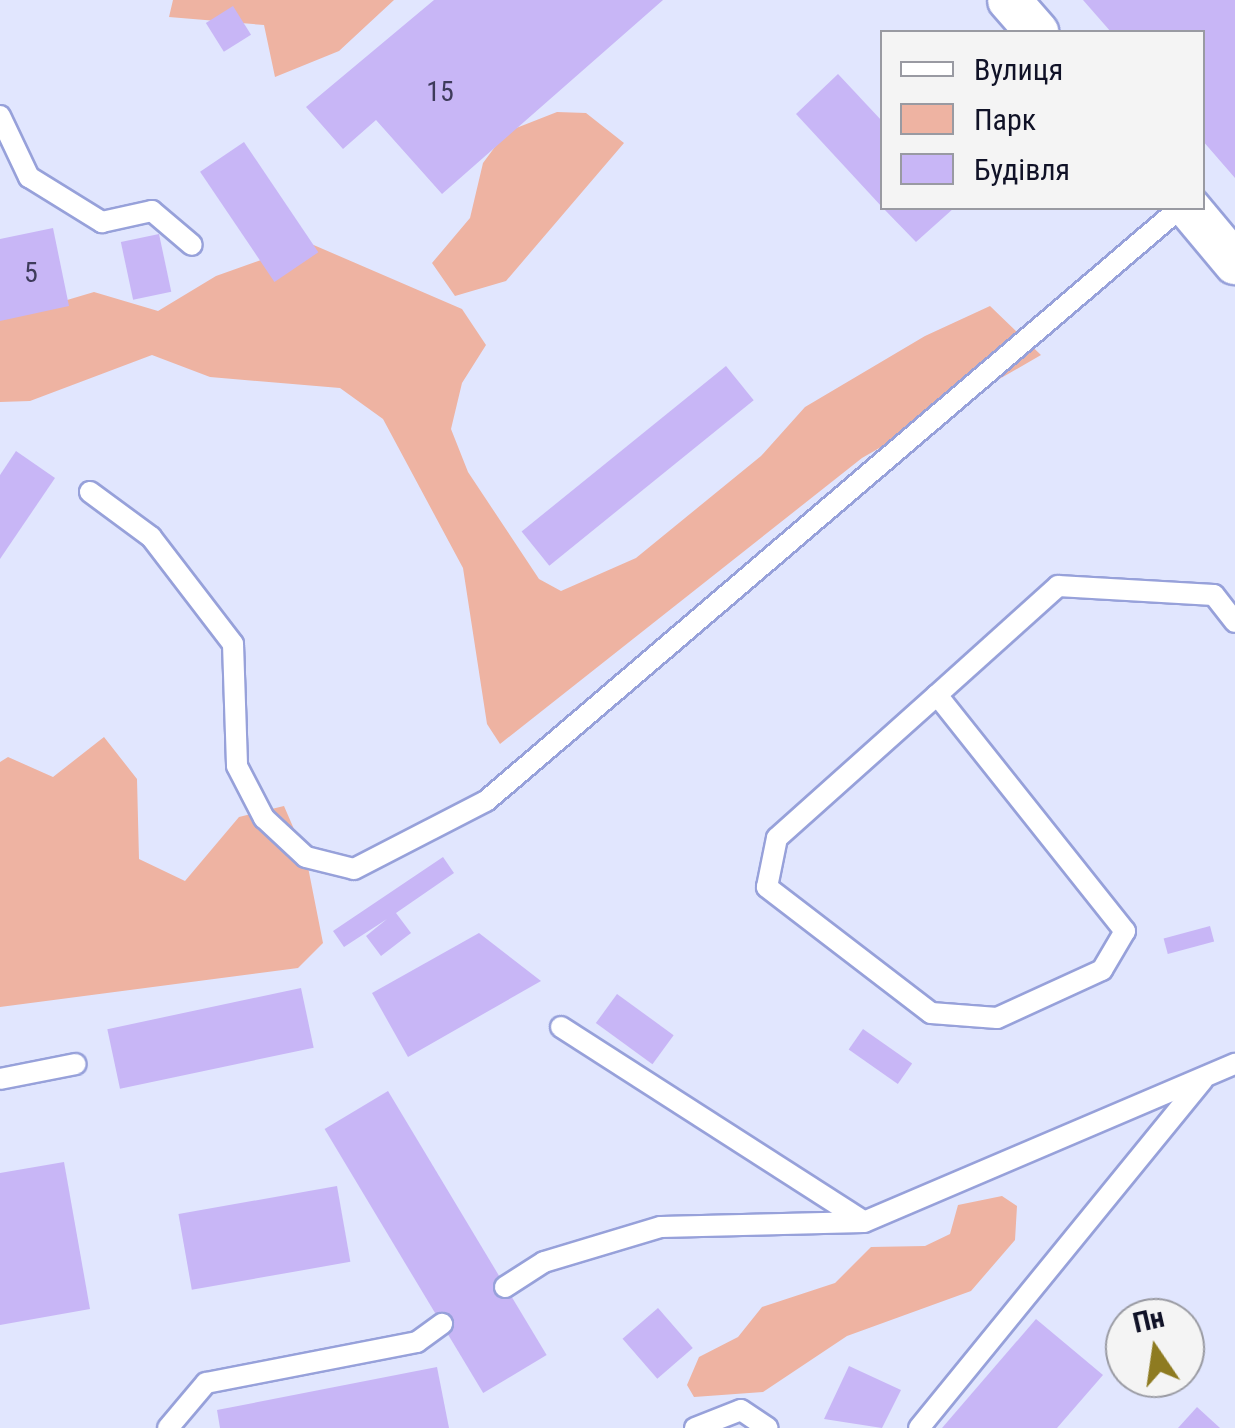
<!DOCTYPE html>
<html>
<head>
<meta charset="utf-8">
<style>
	body { margin:0 }
	#map { position:relative; width:1235px; height:1428px; overflow:hidden; background:#e1e6fe; font-family:"Roboto Condensed",sans-serif }
	div>[style] { position:absolute }
	[style*='--x'] { left:calc(var(--x)*1px); top:calc(var(--y)*1px); width:calc(var(--w)*1px); rotate:calc(var(--a)*1deg) }
	.green>* { inset:0; background:#eeb3a2 }
	.building>* { inset:0; background:#c8b6f6; transform-origin:0 0 }
	.roads { filter:drop-shadow(2px 0 #97a1da) drop-shadow(-2px 0 #97a1da) drop-shadow(0 2px #97a1da) drop-shadow(0 -2px #97a1da) }
	.lane>* { height:20px; margin:-10px; padding:0 10px; transform-origin:10px; border-radius:10px; background:#fff }
	.street>* { height:42px; margin:-21px; padding:0 21px; transform-origin:21px; border-radius:21px; background:#fff }
	span { translate:-50% -50%; white-space:nowrap; text-align:center; line-height:1.15; -webkit-text-stroke:8px #f4f4f4; paint-order:stroke }
	.number-label { font-size:28px; color:#3e3b5b }
	.number-label span { -webkit-text-stroke-width:0 }
	.legend { position:absolute; left:880px; top:30px; width:325px; height:180px; box-sizing:border-box; background:#f4f4f4; border:2px solid #999aa2; margin:0; padding:12px 18px; list-style:none; font-size:30px; color:#101227 }
	.legend li { display:flex; align-items:center; gap:20px; height:50px }
	.legend b { width:50px; border:2px solid #999aa2 }
	.north { position:absolute; left:1105px; top:1298px; width:100px; height:100px; box-sizing:border-box; background:#f4f4f4; border:2px solid #999aa2; border-radius:50%; rotate:347deg; font-size:28px; font-weight:700; line-height:40px; text-align:center; color:#101227 }
	.north::after { content:''; display:block; margin:auto; width:35px; height:45px; background:#8e7b21; clip-path:polygon(50% 0,100% 100%,50% 72%,0 100%) }
</style>
</head>
<body>
<div id="map">
	<div class="green">
		<i style="clip-path:polygon(173px 0,394px 0,339px 51px,275px 77px,264px 25px,169px 17px)"></i>
		<i style="clip-path:polygon(557px 112px,586px 113px,624px 143px,506px 281px,455px 296px,432px 263px,470px 218px,483px 163px,506px 132px)"></i>
		<i style="clip-path:polygon(309px 243px,462px 309px,486px 345px,462px 383px,451px 429px,468px 472px,539px 579px,561px 591px,636px 558px,761px 456px,805px 407px,925px 336px,990px 306px,1041px 355px,862px 458px,500px 744px,487px 724px,463px 568px,383px 419px,340px 388px,210px 377px,152px 355px,30px 401px,0 402px,0 320px,94px 292px,158px 311px,216px 276px)"></i>
		<i style="clip-path:polygon(104px 737px,137px 779px,139px 859px,185px 881px,239px 817px,284px 806px,306px 857px,323px 943px,298px 968px,0 1007px,0 762px,8px 757px,53px 777px)"></i>
		<i style="clip-path:polygon(1002px 1196px,1017px 1206px,1015px 1240px,971px 1291px,847px 1336px,763px 1392px,694px 1397px,687px 1385px,699px 1357px,738px 1337px,762px 1307px,835px 1283px,871px 1247px,925px 1246px,950px 1234px,958px 1205px)"></i>
	</div>
	<div class="building">
		<i style="clip-path:polygon(434px 0,663px 0,442px 194px,376px 120px,343px 149px,306px 107px)"></i>
		<i style="clip-path:polygon(1083px 0,1235px 0,1235px 178px,1202px 140px,1202px 32px,1111px 32px)"></i>
		<i style="left:233px;top:6px;width:34px;height:32px;rotate:58deg"></i>
		<i style="clip-path:polygon(838px 74px,882px 121px,882px 207px,796px 114px)"></i>
		<i style="left:244px;top:142px;width:133px;height:53px;rotate:56deg"></i>
		<i style="clip-path:polygon(883px 208px,954px 208px,916px 242px)"></i>
		<i style="clip-path:polygon(53px 228px,69px 306px,0 321px,0 239px)"></i>
		<i style="left:159px;top:234px;width:59px;height:39px;rotate:78deg"></i>
		<i style="left:726px;top:366px;width:44px;height:263px;rotate:51deg"></i>
		<i style="clip-path:polygon(16px 451px,55px 478px,0 559px,0 475px)"></i>
		<i style="clip-path:polygon(443px 857px,454px 873px,396px 913px,411px 933px,381px 956px,366px 936px,387px 919px,344px 947px,333px 931px)"></i>
		<i style="left:1210px;top:926px;width:16px;height:48px;rotate:75deg"></i>
		<i style="clip-path:polygon(479px 933px,541px 981px,408px 1057px,372px 993px)"></i>
		<i style="left:301px;top:988px;width:61px;height:198px;rotate:78deg"></i>
		<i style="left:617px;top:994px;width:70px;height:36px;rotate:36deg"></i>
		<i style="left:863px;top:1029px;width:60px;height:25px;rotate:35deg"></i>
		<i style="left:388px;top:1091px;width:308px;height:74px;rotate:59deg"></i>
		<i style="clip-path:polygon(64px 1162px,90px 1309px,0 1325px,0 1173px)"></i>
		<i style="left:337px;top:1186px;width:77px;height:161px;rotate:80deg"></i>
		<i style="left:658px;top:1308px;width:53px;height:47px;rotate:49deg"></i>
		<i style="clip-path:polygon(1036px 1319px,1103px 1375px,1057px 1428px,942px 1428px)"></i>
		<i style="clip-path:polygon(849px 1366px,901px 1390px,882px 1428px,824px 1419px)"></i>
		<i style="clip-path:polygon(437px 1367px,449px 1428px,220px 1428px,217px 1410px)"></i>
		<i style="clip-path:polygon(1197px 1407px,1220px 1428px,1178px 1428px)"></i>
	</div>
	<div class="roads">
		<div class="lane">
			<i style="--x:0;--y:116;--w:68;--a:64.6"></i>
			<i style="--x:29;--y:177;--w:86;--a:31.7"></i>
			<i style="--x:102;--y:222;--w:51;--a:-12.4"></i>
			<i style="--x:152;--y:211;--w:52;--a:40.4"></i>
			<i style="--x:90;--y:492;--w:76;--a:36.4"></i>
			<i style="--x:151;--y:537;--w:135;--a:52.5"></i>
			<i style="--x:233;--y:644;--w:122;--a:88.1"></i>
			<i style="--x:237;--y:766;--w:59;--a:62.6"></i>
			<i style="--x:264;--y:818;--w:57;--a:42.9"></i>
			<i style="--x:306;--y:857;--w:49;--a:14"></i>
			<i style="--x:354;--y:869;--w:148;--a:-27.3"></i>
			<i style="--x:486;--y:801;--w:913;--a:-40.51"></i>
			<i style="--x:937;--y:695;--w:302;--a:51.5"></i>
			<i style="--x:1125;--y:931;--w:45;--a:120.5"></i>
			<i style="--x:1102;--y:970;--w:115;--a:155.4"></i>
			<i style="--x:997;--y:1018;--w:66;--a:-175.7"></i>
			<i style="--x:931;--y:1013;--w:207;--a:-142.5"></i>
			<i style="--x:767;--y:887;--w:50;--a:-78.5"></i>
			<i style="--x:777;--y:838;--w:215;--a:-41.8"></i>
			<i style="--x:937;--y:695;--w:163;--a:-42"></i>
			<i style="--x:1058;--y:586;--w:156;--a:3.3"></i>
			<i style="--x:1214;--y:595;--w:34;--a:52"></i>
			<i style="--x:561;--y:1027;--w:359;--a:32.7"></i>
			<i style="--x:0;--y:1079;--w:77;--a:-11.2"></i>
			<i style="--x:505;--y:1287;--w:46;--a:-32.7"></i>
			<i style="--x:544;--y:1262;--w:122;--a:-16.7"></i>
			<i style="--x:661;--y:1227;--w:203;--a:-1.4"></i>
			<i style="--x:864;--y:1222;--w:403;--a:-23.1"></i>
			<i style="--x:168;--y:1428;--w:59;--a:-49.8"></i>
			<i style="--x:206;--y:1383;--w:215;--a:-11"></i>
			<i style="--x:417;--y:1342;--w:31;--a:-36"></i>
			<i style="--x:695;--y:1428;--w:49;--a:-21.4"></i>
			<i style="--x:741;--y:1410;--w:32;--a:34"></i>
			<i style="--x:919;--y:1428;--w:449;--a:-50.8"></i>
		</div>
		<div class="street">
			<i style="--x:1009;--y:0;--w:43;--a:48.8"></i>
			<i style="--x:1189;--y:208;--w:72;--a:50.1"></i>
		</div>
	</div>
	<div class="number-label">
		<span style="left:440px;top:92px">15</span>
		<span style="left:31px;top:273px">5</span>
	</div>
	<ul class="legend">
	<li><b style="height:12px;background:#fff"></b>Вулиця</li>
	<li><b style="height:28px;background:#eeb3a2"></b>Парк</li>
	<li><b style="height:28px;background:#c8b6f6"></b>Будівля</li>
	</ul>
	<div class="north">Пн</div>
</div>
</body>
</html>
